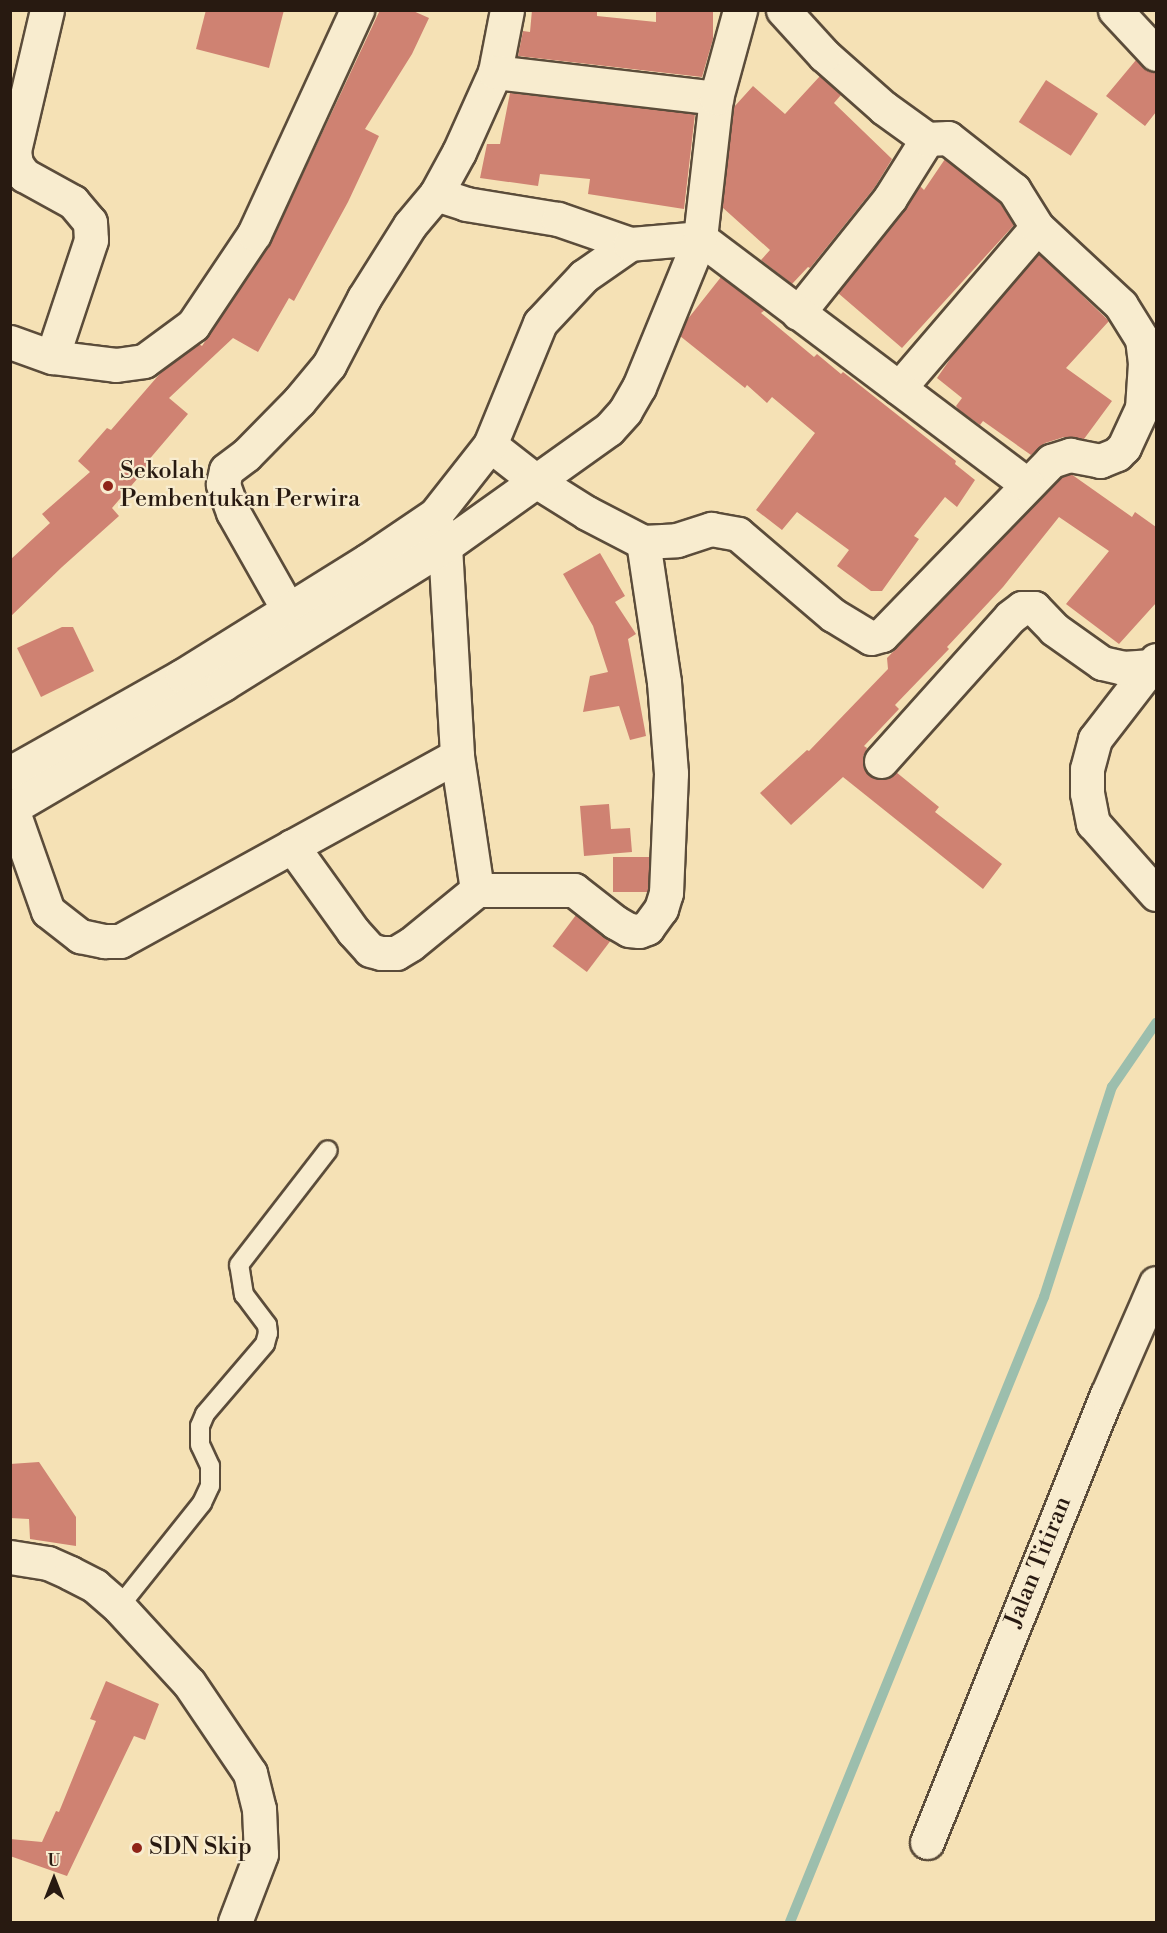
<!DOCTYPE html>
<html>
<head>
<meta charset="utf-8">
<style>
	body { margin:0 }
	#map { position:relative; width:1167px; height:1933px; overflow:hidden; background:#f5e1b5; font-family:"Libre Bodoni",serif }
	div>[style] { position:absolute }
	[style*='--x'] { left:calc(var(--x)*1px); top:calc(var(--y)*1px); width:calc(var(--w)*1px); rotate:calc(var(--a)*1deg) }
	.stream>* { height:10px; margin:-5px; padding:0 5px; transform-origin:5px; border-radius:5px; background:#9cbead }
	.building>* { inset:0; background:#cf8272; transform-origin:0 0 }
	.roads { filter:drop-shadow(2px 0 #5b4c3a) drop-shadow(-2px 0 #5b4c3a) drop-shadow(0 2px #5b4c3a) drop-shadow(0 -2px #5b4c3a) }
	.service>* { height:18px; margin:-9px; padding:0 9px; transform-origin:9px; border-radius:9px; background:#f8eccf }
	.minor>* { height:33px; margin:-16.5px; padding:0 16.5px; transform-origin:16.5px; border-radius:16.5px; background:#f8eccf }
	.dots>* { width:16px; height:16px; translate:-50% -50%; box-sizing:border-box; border:3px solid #f8eccf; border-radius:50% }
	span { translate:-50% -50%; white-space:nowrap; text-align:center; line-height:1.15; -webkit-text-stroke:4.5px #f8eccf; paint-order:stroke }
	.poi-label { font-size:24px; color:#281a11 }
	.left { translate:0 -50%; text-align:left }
	.street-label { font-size:24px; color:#281a11 }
	.frame { position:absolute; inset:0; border:12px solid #281a11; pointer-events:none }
	.north { position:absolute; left:24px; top:1849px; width:60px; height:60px; -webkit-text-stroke:4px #f8eccf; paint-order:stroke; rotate:0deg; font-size:16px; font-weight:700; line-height:24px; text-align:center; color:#281a11 }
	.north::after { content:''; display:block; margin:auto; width:21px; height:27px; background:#281a11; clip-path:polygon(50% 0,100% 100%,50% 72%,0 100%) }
</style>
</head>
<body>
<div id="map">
	<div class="stream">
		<i style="--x:790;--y:1922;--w:675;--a:-67.88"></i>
		<i style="--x:1044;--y:1297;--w:221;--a:-72.1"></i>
		<i style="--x:1112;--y:1087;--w:78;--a:-55.5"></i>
	</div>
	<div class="building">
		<i style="clip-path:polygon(206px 10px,284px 10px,269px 68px,196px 49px)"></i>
		<i style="clip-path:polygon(380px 10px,411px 10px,429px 18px,412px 54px,365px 129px,379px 136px,348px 202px,294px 301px,289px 298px,258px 352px,233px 338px,169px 398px,188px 414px,147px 462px,150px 464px,112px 508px,119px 516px,62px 567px,10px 617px,10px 560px,50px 523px,42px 514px,90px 472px,78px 461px,107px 428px,111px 430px,164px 369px,199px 344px,202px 346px,271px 242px)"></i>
		<i style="clip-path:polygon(532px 10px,597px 10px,597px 16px,656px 22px,656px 10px,713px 10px,713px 39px,702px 77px,518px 56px,523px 31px,530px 32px)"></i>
		<i style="clip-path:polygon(1136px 60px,1150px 72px,1156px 72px,1156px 112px,1145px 126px,1106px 96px)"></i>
		<i style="clip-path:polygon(820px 76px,841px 95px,834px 103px,892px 159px,875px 187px,810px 268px,808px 267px,792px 284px,761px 260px,770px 250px,722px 207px,734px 107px,753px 86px,785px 114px)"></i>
		<i style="left:1046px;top:80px;width:62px;height:50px;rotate:33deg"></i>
		<i style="clip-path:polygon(510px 93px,695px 114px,684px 209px,588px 194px,590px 179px,540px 174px,538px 186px,480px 178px,487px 144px,500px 144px)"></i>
		<i style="clip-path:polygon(945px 159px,1000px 203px,1014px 225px,902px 348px,838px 293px,905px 210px,920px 186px,924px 190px)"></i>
		<i style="clip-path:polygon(1039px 254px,1109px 321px,1066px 368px,1112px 401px,1084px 439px,1064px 437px,1045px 443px,1031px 455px,983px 421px,980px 425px,959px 410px,956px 406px,962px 398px,937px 378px,955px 352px)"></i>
		<i style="clip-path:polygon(721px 277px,765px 310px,761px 313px,814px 357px,817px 354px,841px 374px,843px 372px,956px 461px,955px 464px,975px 480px,957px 507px,945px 497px,914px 536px,919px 539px,882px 591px,871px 591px,837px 566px,849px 550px,797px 512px,782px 530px,756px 510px,815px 433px,772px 397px,767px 403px,747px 385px,745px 388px,680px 336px,687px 320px)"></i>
		<i style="clip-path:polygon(1071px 474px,1132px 517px,1135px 512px,1156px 527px,1156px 603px,1119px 644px,1066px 604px,1109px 551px,1059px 517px,1003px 587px,947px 647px,949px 649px,895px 705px,899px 709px,864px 746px,867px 748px,863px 757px,863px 766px,869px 775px,878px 779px,886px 779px,896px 772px,939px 807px,935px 812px,1002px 864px,983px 889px,843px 777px,791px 825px,760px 793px,807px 750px,809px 751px,888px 669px,887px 658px,1061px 477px)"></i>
		<i style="clip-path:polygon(600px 553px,625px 596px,615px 602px,636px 634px,628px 639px,646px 736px,630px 740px,619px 706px,583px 712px,590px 676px,608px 672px,593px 626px,563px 574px)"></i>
		<i style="clip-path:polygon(62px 627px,73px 627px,94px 671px,41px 697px,17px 648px)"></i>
		<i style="clip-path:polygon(609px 804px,611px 829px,630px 828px,632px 852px,584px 856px,580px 806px)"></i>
		<i style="left:613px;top:857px;width:36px;height:35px"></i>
		<i style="left:576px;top:915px;width:43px;height:39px;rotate:37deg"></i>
		<i style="clip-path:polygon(39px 1462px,76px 1517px,76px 1546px,30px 1539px,29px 1519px,10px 1518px,10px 1464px)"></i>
		<i style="clip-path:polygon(106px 1681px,159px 1704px,145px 1740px,134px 1736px,67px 1876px,10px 1856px,10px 1839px,42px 1842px,56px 1811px,59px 1812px,96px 1721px,90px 1719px)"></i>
	</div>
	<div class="roads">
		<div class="service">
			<i style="--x:119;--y:1607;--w:133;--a:-51.4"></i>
			<i style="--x:202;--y:1503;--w:19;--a:-65"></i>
			<i style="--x:210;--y:1486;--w:20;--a:-90"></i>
			<i style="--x:210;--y:1466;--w:23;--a:-115"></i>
			<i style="--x:200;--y:1445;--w:19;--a:-90"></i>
			<i style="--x:200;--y:1426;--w:13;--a:-67"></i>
			<i style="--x:205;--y:1414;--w:92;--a:-49.4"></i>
			<i style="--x:265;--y:1344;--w:11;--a:-75"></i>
			<i style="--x:268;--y:1333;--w:8;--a:-97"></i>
			<i style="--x:267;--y:1325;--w:38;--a:-127"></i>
			<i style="--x:244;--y:1295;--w:30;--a:-99"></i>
			<i style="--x:239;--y:1265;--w:145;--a:-52.3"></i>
		</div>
		<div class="minor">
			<i style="--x:47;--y:10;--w:145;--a:103.2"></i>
			<i style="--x:14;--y:151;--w:13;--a:81"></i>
			<i style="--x:16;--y:164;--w:14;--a:54"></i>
			<i style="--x:24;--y:175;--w:56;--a:28.9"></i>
			<i style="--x:73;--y:202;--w:26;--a:50"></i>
			<i style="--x:90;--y:222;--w:18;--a:87"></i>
			<i style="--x:91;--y:240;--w:123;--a:108.4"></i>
			<i style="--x:507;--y:10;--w:63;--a:101"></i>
			<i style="--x:495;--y:72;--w:88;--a:114.2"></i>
			<i style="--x:459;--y:152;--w:48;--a:118.7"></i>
			<i style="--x:436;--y:194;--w:32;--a:18"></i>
			<i style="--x:466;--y:204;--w:93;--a:9.3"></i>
			<i style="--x:558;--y:219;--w:76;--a:19.1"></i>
			<i style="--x:1115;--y:10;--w:60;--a:47"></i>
			<i style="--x:495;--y:72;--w:223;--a:6.7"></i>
			<i style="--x:798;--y:313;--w:147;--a:-51.3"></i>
			<i style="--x:890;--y:198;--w:70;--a:-57.9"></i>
			<i style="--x:10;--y:342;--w:45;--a:19.7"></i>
			<i style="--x:52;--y:357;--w:64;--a:7.1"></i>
			<i style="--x:116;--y:365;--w:28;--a:-8"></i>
			<i style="--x:144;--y:361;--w:61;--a:-36.3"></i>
			<i style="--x:193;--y:325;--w:110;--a:-56.2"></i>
			<i style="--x:254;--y:234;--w:247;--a:-65.3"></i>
			<i style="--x:899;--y:388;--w:212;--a:-49.4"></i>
			<i style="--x:490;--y:445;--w:58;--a:38"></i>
			<i style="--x:536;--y:481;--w:60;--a:32.1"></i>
			<i style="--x:587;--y:513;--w:63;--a:27.4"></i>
			<i style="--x:643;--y:542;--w:34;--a:-3"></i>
			<i style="--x:677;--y:540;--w:36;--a:-18"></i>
			<i style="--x:711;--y:529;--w:27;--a:10"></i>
			<i style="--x:738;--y:534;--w:125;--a:40.5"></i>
			<i style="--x:833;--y:615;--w:44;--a:31.2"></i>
			<i style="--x:871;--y:638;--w:11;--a:-15"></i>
			<i style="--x:882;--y:635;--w:243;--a:-45.8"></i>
			<i style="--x:1051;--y:461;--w:20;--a:-18"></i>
			<i style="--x:1070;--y:455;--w:31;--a:11"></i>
			<i style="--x:1100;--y:461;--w:18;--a:-22"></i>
			<i style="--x:1117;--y:454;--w:10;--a:-45"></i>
			<i style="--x:1124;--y:447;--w:43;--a:-65.2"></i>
			<i style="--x:1142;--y:408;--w:45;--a:-86.2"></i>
			<i style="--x:1145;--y:363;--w:24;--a:-97"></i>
			<i style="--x:1142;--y:339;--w:40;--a:-122"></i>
			<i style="--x:1121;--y:305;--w:115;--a:-137.1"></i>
			<i style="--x:1037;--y:227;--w:44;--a:-121.9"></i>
			<i style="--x:1014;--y:190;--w:84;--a:-141.8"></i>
			<i style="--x:948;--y:138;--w:21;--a:177"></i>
			<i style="--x:927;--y:139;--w:53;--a:-144.2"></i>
			<i style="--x:884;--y:108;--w:80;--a:-138.5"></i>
			<i style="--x:824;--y:55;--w:61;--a:-132.3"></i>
			<i style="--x:439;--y:529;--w:18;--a:71"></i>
			<i style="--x:445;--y:546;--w:210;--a:86.7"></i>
			<i style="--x:457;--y:756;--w:135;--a:81.5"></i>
			<i style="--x:298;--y:627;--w:132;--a:-119.5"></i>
			<i style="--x:233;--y:512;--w:30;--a:-110"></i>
			<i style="--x:223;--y:484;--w:14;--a:-78"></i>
			<i style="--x:226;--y:470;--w:25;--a:-37"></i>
			<i style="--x:246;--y:455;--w:76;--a:-45.5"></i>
			<i style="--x:299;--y:401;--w:47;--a:-50.2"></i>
			<i style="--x:329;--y:365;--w:76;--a:-62.4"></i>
			<i style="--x:364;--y:298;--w:86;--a:-57.8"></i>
			<i style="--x:410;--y:225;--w:40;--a:-50"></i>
			<i style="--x:1156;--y:660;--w:100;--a:127.7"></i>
			<i style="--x:1095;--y:739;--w:31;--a:105"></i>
			<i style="--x:1087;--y:769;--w:24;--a:90"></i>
			<i style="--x:1087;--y:793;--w:31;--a:79"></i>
			<i style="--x:1093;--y:823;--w:95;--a:48.4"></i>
			<i style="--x:881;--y:761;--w:193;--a:-48.1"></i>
			<i style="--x:1010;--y:617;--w:15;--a:-37"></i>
			<i style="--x:1022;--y:608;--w:12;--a:0"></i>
			<i style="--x:1034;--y:608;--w:29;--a:46"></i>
			<i style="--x:1054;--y:629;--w:59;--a:35.3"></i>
			<i style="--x:1102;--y:663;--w:22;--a:13"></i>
			<i style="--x:1123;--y:668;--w:29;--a:-4"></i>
			<i style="--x:10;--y:773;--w:197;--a:-29.4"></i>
			<i style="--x:182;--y:676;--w:218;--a:-31.9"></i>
			<i style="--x:367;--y:561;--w:82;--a:-34.1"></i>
			<i style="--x:435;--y:515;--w:89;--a:-51.8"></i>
			<i style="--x:490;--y:445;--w:132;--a:-67.7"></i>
			<i style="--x:540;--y:323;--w:64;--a:-46.9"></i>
			<i style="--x:584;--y:276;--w:56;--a:-34.8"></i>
			<i style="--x:630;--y:244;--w:70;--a:-4.9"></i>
			<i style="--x:700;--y:238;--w:409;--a:37"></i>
			<i style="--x:10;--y:809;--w:247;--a:-30.4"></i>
			<i style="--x:223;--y:684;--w:261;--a:-31.9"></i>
			<i style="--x:445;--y:546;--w:201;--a:-35.5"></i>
			<i style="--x:609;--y:429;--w:24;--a:-48"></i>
			<i style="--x:625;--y:411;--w:28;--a:-60"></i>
			<i style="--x:639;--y:387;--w:161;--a:-67.7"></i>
			<i style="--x:700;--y:238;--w:141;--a:-83.5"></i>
			<i style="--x:716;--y:98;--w:91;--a:-74.7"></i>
			<i style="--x:12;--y:809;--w:108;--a:70.6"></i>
			<i style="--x:48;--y:911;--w:41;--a:38"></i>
			<i style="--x:80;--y:936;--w:25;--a:12"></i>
			<i style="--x:104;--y:941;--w:16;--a:0"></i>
			<i style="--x:120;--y:941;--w:384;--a:-28.8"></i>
			<i style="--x:292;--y:846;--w:105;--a:54.3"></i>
			<i style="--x:353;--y:931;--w:25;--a:48"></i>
			<i style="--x:370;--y:950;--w:11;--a:15"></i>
			<i style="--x:381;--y:953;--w:15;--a:0"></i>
			<i style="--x:396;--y:953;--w:17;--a:-31"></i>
			<i style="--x:411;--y:944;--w:85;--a:-39.3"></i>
			<i style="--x:477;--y:890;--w:97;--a:0"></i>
			<i style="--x:574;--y:890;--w:52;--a:38"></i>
			<i style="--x:615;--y:922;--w:16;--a:30"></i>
			<i style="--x:629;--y:930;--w:10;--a:6"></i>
			<i style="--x:639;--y:931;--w:9;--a:-21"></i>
			<i style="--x:647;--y:928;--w:24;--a:-54"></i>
			<i style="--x:661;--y:909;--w:17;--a:-73"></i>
			<i style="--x:666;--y:893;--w:120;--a:-87.6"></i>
			<i style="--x:671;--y:773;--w:91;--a:-94.4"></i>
			<i style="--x:664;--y:682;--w:142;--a:-98.5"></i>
			<i style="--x:10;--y:1557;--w:38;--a:9"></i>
			<i style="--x:48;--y:1563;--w:24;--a:24"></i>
			<i style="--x:70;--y:1573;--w:28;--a:27"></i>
			<i style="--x:95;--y:1586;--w:32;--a:41"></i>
			<i style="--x:119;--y:1607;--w:103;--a:47.4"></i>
			<i style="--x:189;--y:1683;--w:109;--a:55.9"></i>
			<i style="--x:250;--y:1773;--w:37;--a:76"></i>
			<i style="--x:259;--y:1809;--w:45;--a:87.5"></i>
			<i style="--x:261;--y:1854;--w:73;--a:110.9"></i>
			<i style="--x:927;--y:1842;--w:482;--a:-68.1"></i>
			<i style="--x:1107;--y:1395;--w:122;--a:-66.4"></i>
		</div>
	</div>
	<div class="dots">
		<i style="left:108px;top:486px;background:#8f2418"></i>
		<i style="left:137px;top:1848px;background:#8f2418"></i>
	</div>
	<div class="poi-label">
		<span class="left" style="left:120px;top:486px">Sekolah<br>Pembentukan Perwira</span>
		<span class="left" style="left:149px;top:1848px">SDN Skip</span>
	</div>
	<div class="street-label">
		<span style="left:1039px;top:1562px;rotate:-68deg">Jalan Titiran</span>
	</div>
	<div class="frame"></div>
	<div class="north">U</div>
</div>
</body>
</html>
